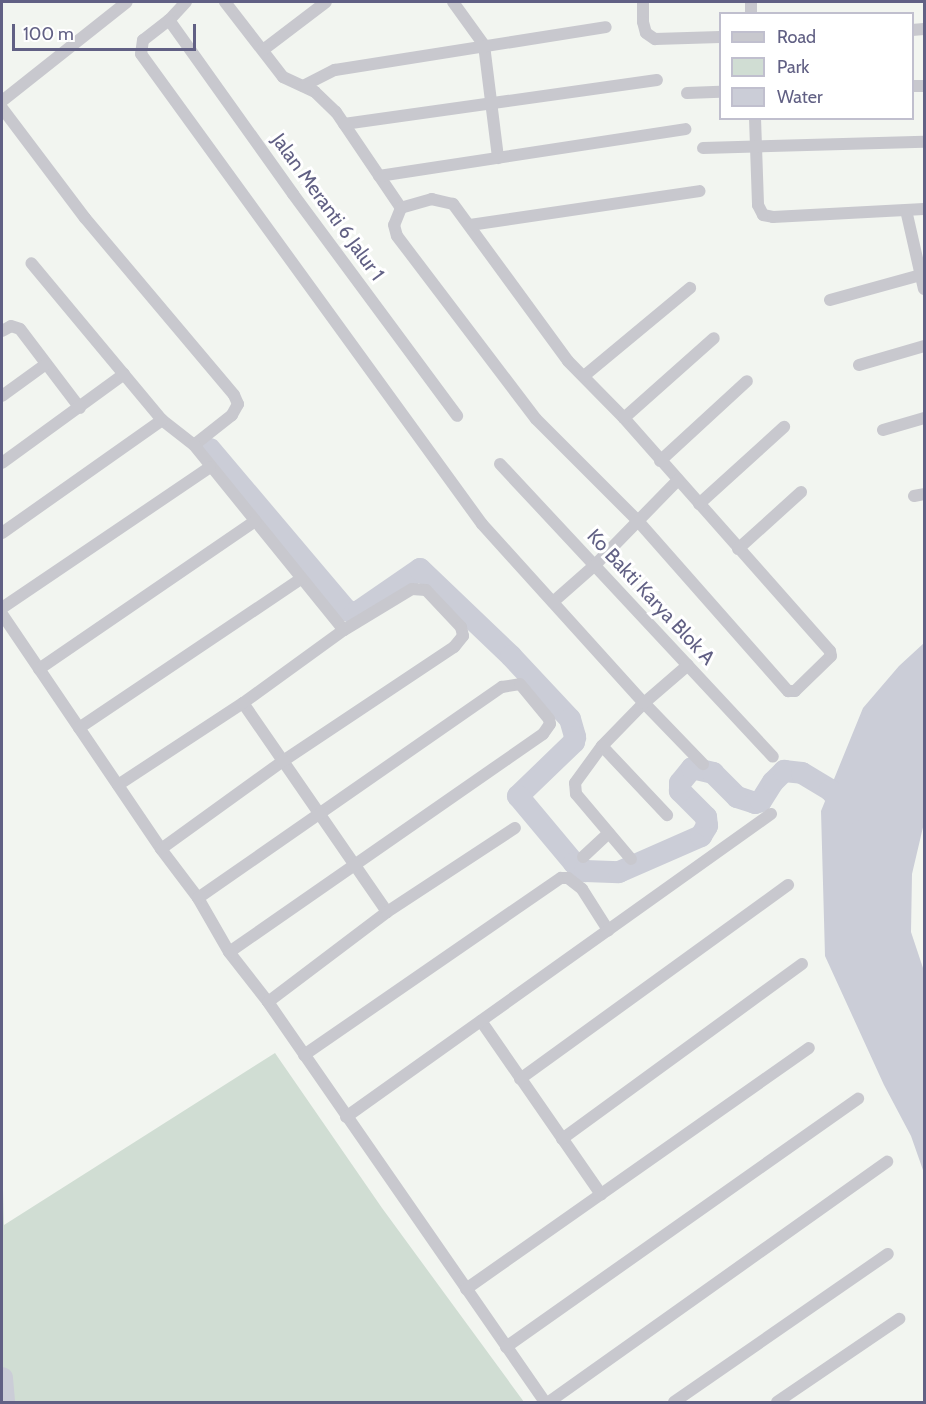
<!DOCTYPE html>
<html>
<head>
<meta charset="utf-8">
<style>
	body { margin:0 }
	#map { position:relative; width:926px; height:1404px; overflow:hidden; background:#f2f5f0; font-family:Cabin,sans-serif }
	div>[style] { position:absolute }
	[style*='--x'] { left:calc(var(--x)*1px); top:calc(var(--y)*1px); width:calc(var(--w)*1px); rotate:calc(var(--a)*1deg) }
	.green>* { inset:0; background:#d0ddd3 }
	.water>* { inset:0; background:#cbcdd7 }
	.river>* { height:22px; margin:-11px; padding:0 11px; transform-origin:11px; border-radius:11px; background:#cbcdd7 }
	.minor>* { height:12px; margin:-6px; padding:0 6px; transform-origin:6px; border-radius:6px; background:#c8c8ce }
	span { translate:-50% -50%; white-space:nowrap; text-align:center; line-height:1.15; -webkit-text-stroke:6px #fff; paint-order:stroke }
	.street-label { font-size:20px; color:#616084 }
	.frame { position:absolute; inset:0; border:3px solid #616084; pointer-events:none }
	.legend { position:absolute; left:719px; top:12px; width:195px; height:108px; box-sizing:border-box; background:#fff; border:2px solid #c0bfce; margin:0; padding:8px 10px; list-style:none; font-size:18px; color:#616084 }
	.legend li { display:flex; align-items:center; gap:12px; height:30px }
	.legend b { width:30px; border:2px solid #c0bfce }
	.scale { position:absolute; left:12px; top:24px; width:184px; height:27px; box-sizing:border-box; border:3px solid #616084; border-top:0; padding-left:8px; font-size:18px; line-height:21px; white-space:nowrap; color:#616084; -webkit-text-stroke:4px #fff; paint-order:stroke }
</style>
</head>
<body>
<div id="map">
	<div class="green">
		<i style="clip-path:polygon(275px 1053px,382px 1208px,524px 1402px,2px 1402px,2px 1153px,4px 1225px)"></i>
	</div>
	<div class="water">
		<i style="clip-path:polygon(924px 643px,924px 823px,912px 874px,911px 932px,924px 971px,924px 1173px,911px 1136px,884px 1085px,825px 956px,821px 811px,863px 708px,899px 666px)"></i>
	</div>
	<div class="river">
		<i style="--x:210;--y:449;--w:211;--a:49.8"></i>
		<i style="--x:346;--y:610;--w:9;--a:21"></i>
		<i style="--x:354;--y:613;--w:5;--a:-22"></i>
		<i style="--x:359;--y:611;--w:74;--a:-34.5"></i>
		<i style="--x:420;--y:569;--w:126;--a:43.7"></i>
		<i style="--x:511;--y:656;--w:86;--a:46.9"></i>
		<i style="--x:570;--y:719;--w:19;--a:74"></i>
		<i style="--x:575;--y:737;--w:5;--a:101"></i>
		<i style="--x:574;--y:742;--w:78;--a:136"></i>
		<i style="--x:518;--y:796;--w:87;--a:50.1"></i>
		<i style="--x:574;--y:863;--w:14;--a:36"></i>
		<i style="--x:585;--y:871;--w:34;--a:2"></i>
		<i style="--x:619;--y:872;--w:90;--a:-23.7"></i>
		<i style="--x:701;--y:836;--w:12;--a:-59"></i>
		<i style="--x:707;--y:826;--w:9;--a:-96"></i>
		<i style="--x:706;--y:817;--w:37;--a:-135"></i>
		<i style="--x:680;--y:791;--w:8;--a:-90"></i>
		<i style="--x:680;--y:783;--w:19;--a:-51"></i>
		<i style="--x:692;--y:768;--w:22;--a:13"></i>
		<i style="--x:713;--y:773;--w:34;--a:45"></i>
		<i style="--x:737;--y:797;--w:19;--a:18"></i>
		<i style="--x:755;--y:803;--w:6;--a:-18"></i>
		<i style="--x:761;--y:801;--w:22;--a:-58"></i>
		<i style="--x:773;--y:782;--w:16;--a:-45"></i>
		<i style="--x:784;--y:771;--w:18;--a:6"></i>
		<i style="--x:802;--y:773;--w:33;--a:31"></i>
		<i style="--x:830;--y:790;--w:31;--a:48"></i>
		<i style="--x:2;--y:1378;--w:24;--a:85"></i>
	</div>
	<div class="minor">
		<i style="--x:186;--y:2;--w:25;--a:133"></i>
		<i style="--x:169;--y:20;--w:33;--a:142"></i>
		<i style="--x:143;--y:40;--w:14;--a:98"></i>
		<i style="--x:141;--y:54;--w:581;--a:54.04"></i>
		<i style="--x:482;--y:524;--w:241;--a:47.9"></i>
		<i style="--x:644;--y:703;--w:85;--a:46"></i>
		<i style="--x:225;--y:2;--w:95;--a:52.3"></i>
		<i style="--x:283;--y:77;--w:35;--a:25"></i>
		<i style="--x:315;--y:92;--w:29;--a:44"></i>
		<i style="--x:336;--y:112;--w:116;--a:55.9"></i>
		<i style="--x:401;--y:208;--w:18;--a:112"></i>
		<i style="--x:394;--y:225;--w:11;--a:75"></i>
		<i style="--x:397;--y:236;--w:230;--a:52.8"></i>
		<i style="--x:536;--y:419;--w:144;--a:45"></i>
		<i style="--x:638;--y:521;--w:227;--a:48.6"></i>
		<i style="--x:788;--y:691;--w:7;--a:0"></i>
		<i style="--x:795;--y:691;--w:50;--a:-44.2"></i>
		<i style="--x:831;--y:656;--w:5;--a:-101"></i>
		<i style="--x:830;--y:651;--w:311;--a:-131.5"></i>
		<i style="--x:624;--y:418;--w:80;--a:-134.5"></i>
		<i style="--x:568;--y:361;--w:195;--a:-126.2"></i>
		<i style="--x:453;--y:204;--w:22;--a:-167"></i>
		<i style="--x:432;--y:199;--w:32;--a:164"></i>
		<i style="--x:453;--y:2;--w:53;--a:54.2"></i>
		<i style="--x:484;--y:45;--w:114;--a:82.9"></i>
		<i style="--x:643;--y:2;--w:20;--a:90"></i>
		<i style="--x:643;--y:22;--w:11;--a:75"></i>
		<i style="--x:646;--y:33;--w:11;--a:34"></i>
		<i style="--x:655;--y:39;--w:65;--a:-1.8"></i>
		<i style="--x:751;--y:2;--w:12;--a:90"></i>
		<i style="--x:169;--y:20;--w:214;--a:54.5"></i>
		<i style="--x:293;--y:194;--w:276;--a:53.5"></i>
		<i style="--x:912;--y:30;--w:12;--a:-5"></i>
		<i style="--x:263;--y:50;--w:79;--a:-37.3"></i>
		<i style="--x:303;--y:86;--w:36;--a:-27"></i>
		<i style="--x:335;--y:70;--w:274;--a:-9"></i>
		<i style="--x:912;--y:86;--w:12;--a:0"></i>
		<i style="--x:687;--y:93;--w:33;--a:-2"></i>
		<i style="--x:2;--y:101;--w:159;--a:-38.4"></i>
		<i style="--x:2;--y:108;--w:138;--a:53"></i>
		<i style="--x:85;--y:218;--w:231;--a:49.9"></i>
		<i style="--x:234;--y:395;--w:10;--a:66"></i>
		<i style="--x:238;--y:404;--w:13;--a:119"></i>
		<i style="--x:232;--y:415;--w:48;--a:141.7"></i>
		<i style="--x:194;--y:445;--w:41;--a:-142"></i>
		<i style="--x:755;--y:118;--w:87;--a:88"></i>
		<i style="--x:758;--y:205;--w:11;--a:63"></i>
		<i style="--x:763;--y:215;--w:10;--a:11"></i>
		<i style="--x:773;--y:217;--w:151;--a:-3"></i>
		<i style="--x:344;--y:124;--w:316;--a:-8"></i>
		<i style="--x:703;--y:148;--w:221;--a:-1.6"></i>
		<i style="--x:379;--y:176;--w:310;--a:-8.7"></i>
		<i style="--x:906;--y:210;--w:81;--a:77.2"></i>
		<i style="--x:470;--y:225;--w:232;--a:-8.4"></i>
		<i style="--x:830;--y:300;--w:94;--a:-15.4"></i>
		<i style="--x:2;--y:331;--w:10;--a:-29"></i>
		<i style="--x:11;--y:326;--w:9;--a:18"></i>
		<i style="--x:20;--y:329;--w:99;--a:52.8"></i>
		<i style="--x:859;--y:365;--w:68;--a:-16.3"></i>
		<i style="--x:584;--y:376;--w:138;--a:-39.7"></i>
		<i style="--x:2;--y:396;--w:54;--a:-36"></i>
		<i style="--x:624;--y:418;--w:120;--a:-41.6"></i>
		<i style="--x:883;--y:430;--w:43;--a:-16.3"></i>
		<i style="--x:194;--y:445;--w:238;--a:51"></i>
		<i style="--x:660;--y:461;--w:118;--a:-42.6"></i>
		<i style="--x:2;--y:463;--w:151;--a:-36.1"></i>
		<i style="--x:500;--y:464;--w:400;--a:47"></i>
		<i style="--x:914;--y:496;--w:10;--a:-11"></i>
		<i style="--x:699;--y:504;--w:115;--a:-42.2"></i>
		<i style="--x:2;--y:533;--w:196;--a:-35.2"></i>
		<i style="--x:162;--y:420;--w:204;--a:-129.8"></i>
		<i style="--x:738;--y:549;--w:85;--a:-42.1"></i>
		<i style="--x:553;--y:602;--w:56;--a:-41.4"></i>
		<i style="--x:595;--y:565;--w:119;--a:-45.7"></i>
		<i style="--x:2;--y:608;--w:251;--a:-34.1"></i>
		<i style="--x:2;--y:614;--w:284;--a:55.9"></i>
		<i style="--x:161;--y:849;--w:61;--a:52.9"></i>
		<i style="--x:198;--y:898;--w:62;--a:60.1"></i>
		<i style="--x:229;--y:952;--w:63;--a:52"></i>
		<i style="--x:268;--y:1002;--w:487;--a:55.3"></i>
		<i style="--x:39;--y:669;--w:262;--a:-34.4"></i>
		<i style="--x:243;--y:703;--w:254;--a:55.4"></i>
		<i style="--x:79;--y:728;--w:267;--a:-33.9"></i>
		<i style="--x:602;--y:746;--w:95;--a:46.7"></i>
		<i style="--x:118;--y:785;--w:149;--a:-33.3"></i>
		<i style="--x:243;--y:703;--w:125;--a:-35.9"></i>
		<i style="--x:344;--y:630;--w:79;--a:-31.1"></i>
		<i style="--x:412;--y:589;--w:14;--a:4"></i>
		<i style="--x:426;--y:590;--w:51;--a:46.6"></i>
		<i style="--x:461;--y:627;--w:9;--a:77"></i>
		<i style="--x:463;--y:636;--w:14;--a:129"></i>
		<i style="--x:454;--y:647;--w:206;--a:146.3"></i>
		<i style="--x:283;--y:761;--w:150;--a:144.2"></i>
		<i style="--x:583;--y:857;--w:35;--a:-43"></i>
		<i style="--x:631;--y:859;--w:85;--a:-130.2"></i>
		<i style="--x:576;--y:794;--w:11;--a:-95"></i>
		<i style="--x:575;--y:783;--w:46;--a:-53.9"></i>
		<i style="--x:602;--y:746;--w:60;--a:-45.7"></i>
		<i style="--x:644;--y:703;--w:58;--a:-40.8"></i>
		<i style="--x:198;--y:898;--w:370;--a:-34.8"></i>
		<i style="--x:502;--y:687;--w:18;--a:-9"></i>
		<i style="--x:520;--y:684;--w:45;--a:50.4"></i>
		<i style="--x:549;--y:719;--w:5;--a:79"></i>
		<i style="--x:550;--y:724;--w:12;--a:125"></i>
		<i style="--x:543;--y:734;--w:382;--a:145.2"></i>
		<i style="--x:268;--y:1002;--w:149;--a:-37.1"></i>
		<i style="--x:387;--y:912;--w:153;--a:-33.3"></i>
		<i style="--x:481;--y:1021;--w:211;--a:55.3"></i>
		<i style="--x:304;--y:1055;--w:312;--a:-34.6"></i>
		<i style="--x:561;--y:878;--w:7;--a:0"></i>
		<i style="--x:568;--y:878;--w:18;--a:38"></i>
		<i style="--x:582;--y:889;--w:49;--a:57.6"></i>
		<i style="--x:520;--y:1079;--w:331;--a:-35.9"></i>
		<i style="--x:346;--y:1117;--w:522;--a:-35.49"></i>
		<i style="--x:562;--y:1139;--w:297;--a:-36.1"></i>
		<i style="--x:466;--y:1289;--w:419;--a:-35.1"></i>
		<i style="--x:506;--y:1347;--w:431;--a:-35.2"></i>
		<i style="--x:549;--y:1402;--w:415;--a:-35.4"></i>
		<i style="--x:674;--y:1402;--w:260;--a:-34.7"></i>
		<i style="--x:777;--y:1402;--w:148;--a:-34.2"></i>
	</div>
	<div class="street-label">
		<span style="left:328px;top:207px;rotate:54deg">Jalan Meranti 6 Jalur 1</span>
		<span style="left:651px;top:597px;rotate:47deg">Ko Bakti Karya Blok A</span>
	</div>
	<div class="frame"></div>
	<ul class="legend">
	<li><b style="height:8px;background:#c8c8ce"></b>Road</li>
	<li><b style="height:16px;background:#d0ddd3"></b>Park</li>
	<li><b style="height:16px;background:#cbcdd7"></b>Water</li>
	</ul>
	<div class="scale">100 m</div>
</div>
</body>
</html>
